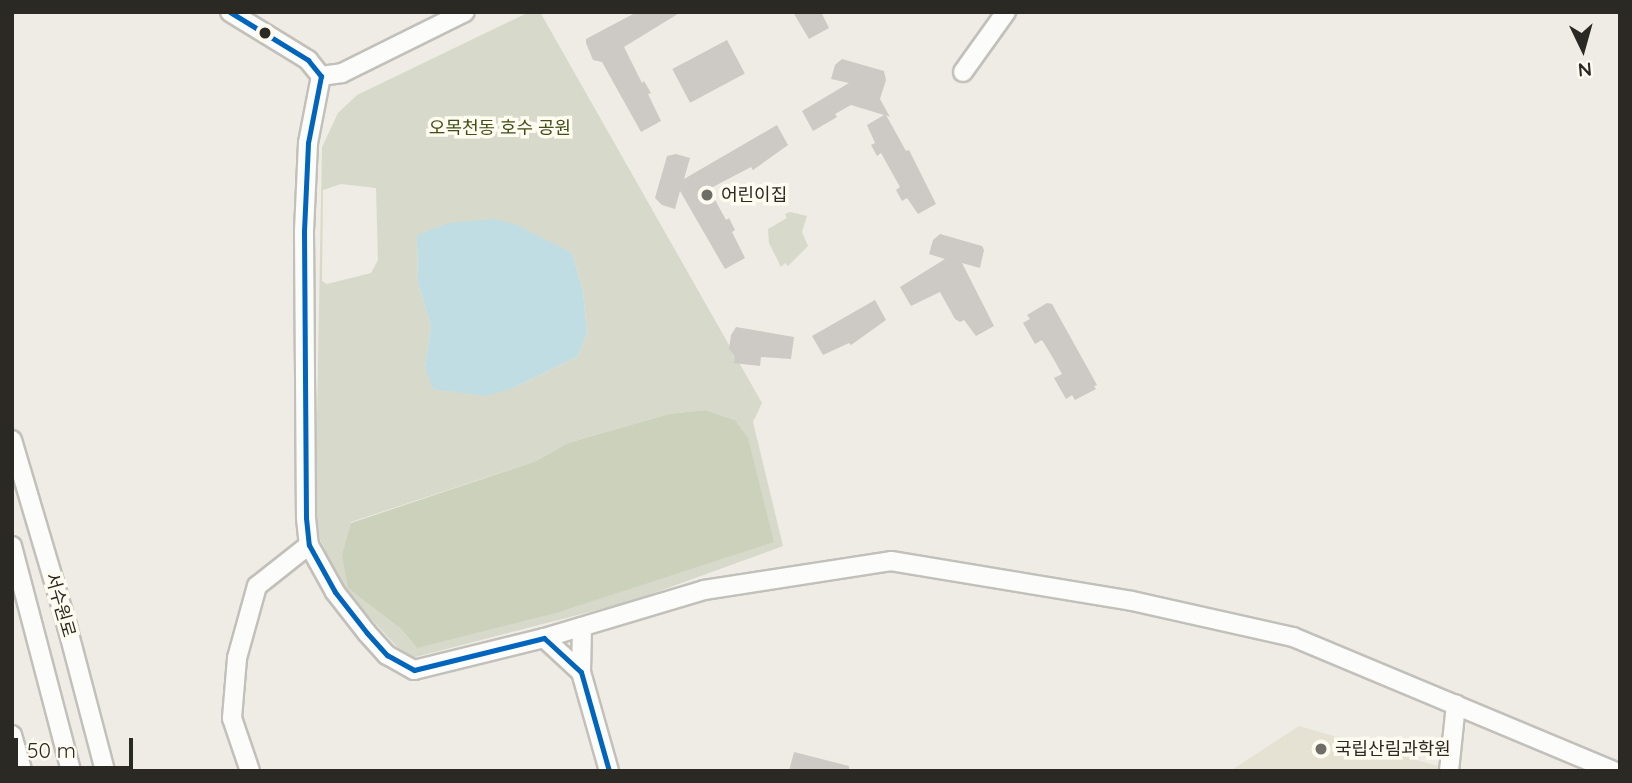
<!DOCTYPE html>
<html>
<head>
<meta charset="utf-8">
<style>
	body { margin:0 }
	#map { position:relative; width:1632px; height:783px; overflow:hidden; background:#eeece4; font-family:Quicksand,"Noto Sans KR",sans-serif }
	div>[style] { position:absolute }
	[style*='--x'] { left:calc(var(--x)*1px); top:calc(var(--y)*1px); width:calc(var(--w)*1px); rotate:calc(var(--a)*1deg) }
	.built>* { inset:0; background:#e5e2d3 }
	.green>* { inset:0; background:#d7daca }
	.forest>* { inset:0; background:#ccd1bb }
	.water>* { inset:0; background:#c0dde4 }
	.building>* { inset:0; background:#cdc9c5; transform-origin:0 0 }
	.roads { filter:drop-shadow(2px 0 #c2c0ba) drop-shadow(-2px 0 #c2c0ba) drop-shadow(0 2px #c2c0ba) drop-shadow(0 -2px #c2c0ba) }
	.minor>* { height:18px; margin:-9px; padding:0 9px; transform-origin:9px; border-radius:9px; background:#fcfcfb }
	.bus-1>* { height:5px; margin:-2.5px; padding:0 2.5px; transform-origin:2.5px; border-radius:2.5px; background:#0065bd }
	.dots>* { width:19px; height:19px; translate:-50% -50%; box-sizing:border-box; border:4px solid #fefbf0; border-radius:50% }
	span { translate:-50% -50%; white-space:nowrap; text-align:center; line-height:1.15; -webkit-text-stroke:7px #fefbf0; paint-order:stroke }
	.park-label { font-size:18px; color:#424e18 }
	.poi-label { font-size:18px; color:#2a2923 }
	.left { translate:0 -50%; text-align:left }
	.street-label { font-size:18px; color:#2a2923 }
	.frame { position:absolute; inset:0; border:14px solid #2a2923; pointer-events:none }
	.north { position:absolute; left:1548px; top:14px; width:70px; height:70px; -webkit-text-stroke:5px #fefbf0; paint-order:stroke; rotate:175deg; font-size:19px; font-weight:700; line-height:28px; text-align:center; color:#2a2923 }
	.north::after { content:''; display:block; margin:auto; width:24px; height:32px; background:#2a2923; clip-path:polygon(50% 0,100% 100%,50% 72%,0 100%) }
	.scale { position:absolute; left:14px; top:738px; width:119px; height:32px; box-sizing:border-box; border:4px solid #2a2923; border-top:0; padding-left:9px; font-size:21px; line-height:24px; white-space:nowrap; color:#2a2923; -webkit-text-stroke:5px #fefbf0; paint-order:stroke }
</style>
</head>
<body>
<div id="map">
	<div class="built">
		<i style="clip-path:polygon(1299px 726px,1455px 771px,1230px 771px)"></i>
	</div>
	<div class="green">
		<i style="clip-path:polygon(evenodd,529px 12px,540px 12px,762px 403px,753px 422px,783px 546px,632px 601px,408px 659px,341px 586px,315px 528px,322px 147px,338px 113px,357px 95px,529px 12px,341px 184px,376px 188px,378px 260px,371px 273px,327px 284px,322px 281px,323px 190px,341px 184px,529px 12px,417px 235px,551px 244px,572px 253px,583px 291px,587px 333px,578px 356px,513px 388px,425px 367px,431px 326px,418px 283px,417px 235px,529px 12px,705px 410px,735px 420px,417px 648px,401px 629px,348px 587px,351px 522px,536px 461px,568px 443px,669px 414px,705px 410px)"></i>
		<i style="clip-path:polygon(790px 212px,807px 216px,802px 232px,808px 246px,788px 266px,785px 263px,781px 267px,769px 243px,768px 229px,787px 218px,785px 214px)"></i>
	</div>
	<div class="forest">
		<i style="clip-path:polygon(705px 410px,735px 420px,748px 438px,774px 542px,556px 613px,417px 648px,401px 629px,348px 588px,342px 555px,351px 523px,536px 461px,568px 443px,669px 414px)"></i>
	</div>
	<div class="water">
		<i style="clip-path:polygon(494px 219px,515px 224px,572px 253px,583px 291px,587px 333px,578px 356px,513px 388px,486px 396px,433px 389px,425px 367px,431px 326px,418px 283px,417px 235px,449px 223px)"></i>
	</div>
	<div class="building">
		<i style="clip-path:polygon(637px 12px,681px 12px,624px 47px,642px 83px,644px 81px,651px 93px,648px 94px,661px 121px,641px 132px,602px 62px,593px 60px,586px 43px,586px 39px)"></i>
		<i style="clip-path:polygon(793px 12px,821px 12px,829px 28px,809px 39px)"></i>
		<i style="left:727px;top:40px;width:38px;height:62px;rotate:62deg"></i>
		<i style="clip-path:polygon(842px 59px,884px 71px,886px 80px,880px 99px,890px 117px,886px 115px,906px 151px,909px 150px,936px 204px,918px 214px,907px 198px,902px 201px,896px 190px,900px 187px,881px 153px,877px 156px,871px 145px,875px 143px,867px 125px,884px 115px,851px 105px,835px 114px,837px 117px,813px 131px,802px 111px,849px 83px,831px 79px,835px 65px)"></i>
		<i style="clip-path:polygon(777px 125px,788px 145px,753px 170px,751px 167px,709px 189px,726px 220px,729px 218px,735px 230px,732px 232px,745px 258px,725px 269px,680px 191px,675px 209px,662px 205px,655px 198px,667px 156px,676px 154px,690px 158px,684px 179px)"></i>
		<i style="clip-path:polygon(940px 234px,982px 246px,984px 250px,980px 268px,962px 263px,994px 326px,976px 336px,964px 320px,960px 322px,955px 319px,940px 292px,911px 306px,900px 287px,945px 259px,929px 254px,933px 240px)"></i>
		<i style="clip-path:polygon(875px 300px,886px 320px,851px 345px,849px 343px,823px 355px,812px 336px)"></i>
		<i style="clip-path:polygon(1047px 303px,1052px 304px,1097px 385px,1094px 386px,1096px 389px,1075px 400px,1072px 395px,1066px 399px,1054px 378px,1062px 374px,1053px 358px,1042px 340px,1035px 344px,1023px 323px,1030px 319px,1027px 315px)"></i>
		<i style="clip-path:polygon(736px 327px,794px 337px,791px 359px,761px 357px,760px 366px,734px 363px,735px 356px,729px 349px,731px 335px)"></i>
		<i style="clip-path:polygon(794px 752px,849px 766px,849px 771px,789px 771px)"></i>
	</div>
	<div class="roads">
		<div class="minor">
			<i style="--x:230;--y:12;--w:92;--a:31.6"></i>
			<i style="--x:308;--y:60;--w:21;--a:51"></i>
			<i style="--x:321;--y:76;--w:68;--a:101"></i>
			<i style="--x:308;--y:143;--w:89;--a:92.6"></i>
			<i style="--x:304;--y:232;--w:286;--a:89.6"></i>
			<i style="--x:306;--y:518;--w:27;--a:84"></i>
			<i style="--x:309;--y:545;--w:54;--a:61"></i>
			<i style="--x:335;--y:592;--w:52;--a:52"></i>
			<i style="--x:367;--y:633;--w:30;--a:48"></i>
			<i style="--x:387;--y:655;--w:31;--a:29"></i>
			<i style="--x:414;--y:670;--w:134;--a:-13.8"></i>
			<i style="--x:544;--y:638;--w:167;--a:-16.7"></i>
			<i style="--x:704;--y:590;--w:189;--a:-8.8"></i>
			<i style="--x:891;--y:561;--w:244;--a:9.4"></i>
			<i style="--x:1132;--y:601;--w:165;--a:12.6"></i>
			<i style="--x:1293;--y:637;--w:347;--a:22.7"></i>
			<i style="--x:963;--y:72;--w:74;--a:-54.4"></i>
			<i style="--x:321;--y:76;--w:21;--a:-8"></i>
			<i style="--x:342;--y:73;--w:137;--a:-26.4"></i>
			<i style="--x:12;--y:440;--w:194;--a:73.5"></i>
			<i style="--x:67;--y:626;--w:150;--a:75.3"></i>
			<i style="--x:12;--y:546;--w:233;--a:75.3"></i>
			<i style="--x:544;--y:638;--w:50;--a:42.6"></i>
			<i style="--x:581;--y:672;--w:103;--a:74.2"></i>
			<i style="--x:581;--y:672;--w:45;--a:-88.7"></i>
			<i style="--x:12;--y:735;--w:37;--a:74"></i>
			<i style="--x:250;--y:771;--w:56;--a:-108.8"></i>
			<i style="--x:232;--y:718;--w:60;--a:-85.2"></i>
			<i style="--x:237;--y:658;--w:75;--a:-74.5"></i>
			<i style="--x:257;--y:586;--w:66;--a:-38.3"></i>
			<i style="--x:1449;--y:771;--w:67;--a:-84"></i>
		</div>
	</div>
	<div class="bus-1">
		<i style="--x:230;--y:12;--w:92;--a:31.6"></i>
		<i style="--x:308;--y:60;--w:21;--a:51"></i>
		<i style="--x:321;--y:76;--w:68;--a:101"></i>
		<i style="--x:308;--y:143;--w:89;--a:92.6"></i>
		<i style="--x:304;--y:232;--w:286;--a:89.6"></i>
		<i style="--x:306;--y:518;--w:27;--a:84"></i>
		<i style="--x:309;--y:545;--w:54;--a:61"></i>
		<i style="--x:335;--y:592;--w:52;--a:52"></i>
		<i style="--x:367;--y:633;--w:30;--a:48"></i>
		<i style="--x:387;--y:655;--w:31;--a:29"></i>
		<i style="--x:414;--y:670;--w:134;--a:-13.8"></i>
		<i style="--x:544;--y:638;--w:50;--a:42.6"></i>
		<i style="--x:581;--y:672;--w:103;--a:74.2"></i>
	</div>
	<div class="dots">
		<i style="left:265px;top:33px;background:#2a2923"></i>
		<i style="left:707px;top:195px;background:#6f6d67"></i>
		<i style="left:1321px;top:749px;background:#6f6d67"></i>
	</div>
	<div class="park-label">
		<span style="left:500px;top:128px">오목천동 호수 공원</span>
	</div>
	<div class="poi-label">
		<span class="left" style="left:721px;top:195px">어린이집</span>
		<span class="left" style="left:1335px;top:749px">국립산림과학원</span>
	</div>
	<div class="street-label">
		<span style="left:60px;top:605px;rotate:74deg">서수원로</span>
	</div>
	<div class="frame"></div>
	<div class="north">N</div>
	<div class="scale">50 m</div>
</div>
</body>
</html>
